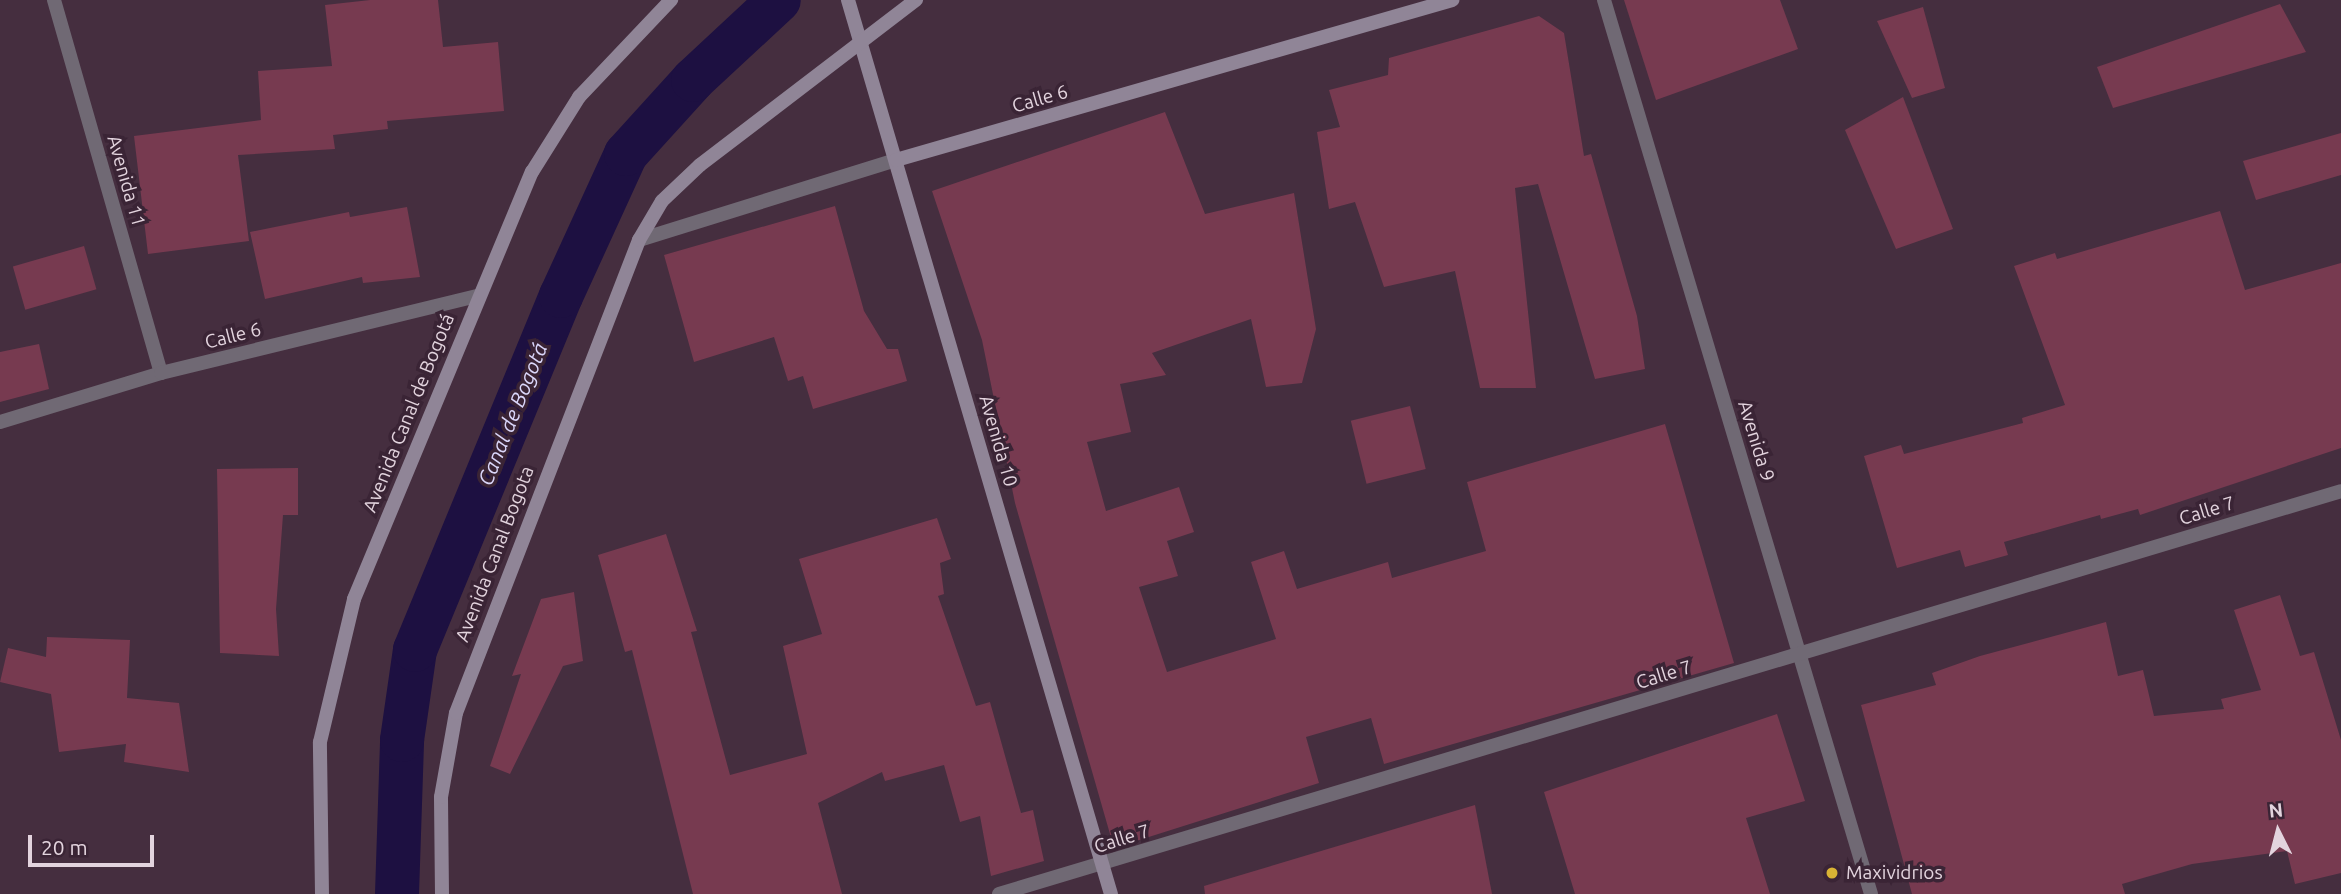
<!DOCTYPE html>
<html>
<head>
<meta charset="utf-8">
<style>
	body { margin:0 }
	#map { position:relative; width:2341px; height:894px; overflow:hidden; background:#452e3f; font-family:Ubuntu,sans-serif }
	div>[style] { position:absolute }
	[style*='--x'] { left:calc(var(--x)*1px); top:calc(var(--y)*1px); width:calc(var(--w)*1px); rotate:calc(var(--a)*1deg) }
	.canal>* { height:44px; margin:-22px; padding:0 22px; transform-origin:22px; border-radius:22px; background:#1d1041 }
	.building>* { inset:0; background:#773a50; transform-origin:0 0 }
	.street>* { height:14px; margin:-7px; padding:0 7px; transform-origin:7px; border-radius:7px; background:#706974 }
	.secondary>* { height:14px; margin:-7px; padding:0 7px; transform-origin:7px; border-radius:7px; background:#908597 }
	.dots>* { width:19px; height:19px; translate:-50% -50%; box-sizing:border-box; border:4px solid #3a2435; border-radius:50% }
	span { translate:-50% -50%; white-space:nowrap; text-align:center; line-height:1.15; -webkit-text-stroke:7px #3a2435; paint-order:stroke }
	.street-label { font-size:19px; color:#e3d4de }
	.poi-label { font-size:19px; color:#e3d4de }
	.left { translate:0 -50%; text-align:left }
	.water-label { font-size:21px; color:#dad6f9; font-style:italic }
	.north { position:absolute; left:2243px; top:796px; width:70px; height:70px; -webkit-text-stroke:5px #3a2435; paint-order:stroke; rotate:354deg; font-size:19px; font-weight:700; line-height:28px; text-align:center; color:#e3d4de }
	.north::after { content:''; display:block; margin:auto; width:24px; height:32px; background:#e3d4de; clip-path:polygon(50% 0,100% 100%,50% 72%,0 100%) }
	.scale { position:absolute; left:28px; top:835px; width:126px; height:32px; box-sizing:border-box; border:4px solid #e3d4de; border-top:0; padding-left:9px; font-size:21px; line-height:24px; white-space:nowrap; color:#e3d4de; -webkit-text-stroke:5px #3a2435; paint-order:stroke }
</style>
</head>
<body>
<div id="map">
	<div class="canal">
		<i style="--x:397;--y:894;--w:154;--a:-88.1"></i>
		<i style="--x:402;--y:740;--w:91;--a:-81.8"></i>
		<i style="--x:415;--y:650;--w:383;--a:-67.6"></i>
		<i style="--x:561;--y:296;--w:156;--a:-65.4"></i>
		<i style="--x:626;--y:154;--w:100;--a:-47.8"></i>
		<i style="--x:693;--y:80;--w:117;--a:-42.9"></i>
	</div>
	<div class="building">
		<i style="clip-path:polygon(370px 0,438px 0,443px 47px,498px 42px,504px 111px,387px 121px,388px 129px,333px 135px,335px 149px,238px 155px,249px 241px,148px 254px,134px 136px,261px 120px,258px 71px,332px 66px,325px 5px)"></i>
		<i style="clip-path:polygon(1624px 0,1780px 0,1798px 49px,1656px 100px)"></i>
		<i style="clip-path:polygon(2280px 4px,2306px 52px,2113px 108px,2097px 67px)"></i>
		<i style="clip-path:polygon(1923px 7px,1945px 88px,1912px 98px,1877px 21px)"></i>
		<i style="clip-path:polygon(1539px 16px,1564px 33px,1584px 156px,1591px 154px,1637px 316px,1645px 369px,1595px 379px,1538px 184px,1515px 188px,1536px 388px,1480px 388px,1455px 271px,1384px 287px,1355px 202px,1329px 209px,1317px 132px,1340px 127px,1329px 90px,1388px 75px,1389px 58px)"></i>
		<i style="clip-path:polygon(1903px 97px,1953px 229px,1896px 249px,1845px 130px)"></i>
		<i style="clip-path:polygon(1165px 112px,1205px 214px,1294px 193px,1316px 329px,1302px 383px,1266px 387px,1251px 319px,1152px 353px,1166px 375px,1120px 384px,1131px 432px,1087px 442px,1106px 511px,1179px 487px,1194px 532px,1167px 541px,1178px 576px,1139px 587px,1167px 672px,1276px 639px,1251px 562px,1284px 551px,1297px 589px,1388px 562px,1392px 578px,1486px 551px,1467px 482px,1665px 424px,1734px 663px,1384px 764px,1371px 718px,1306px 737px,1319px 783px,1114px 848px,1015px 503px,982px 340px,932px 191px)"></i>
		<i style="clip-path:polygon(2341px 133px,2341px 175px,2256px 200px,2243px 161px)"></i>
		<i style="clip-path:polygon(835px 206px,864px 311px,887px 349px,898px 349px,907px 381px,813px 409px,803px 376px,788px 381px,774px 337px,694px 362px,664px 255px)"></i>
		<i style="clip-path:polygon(407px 207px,420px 277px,363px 283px,362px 277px,265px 299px,250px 232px,349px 212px,350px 217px)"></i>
		<i style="clip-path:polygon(2220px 211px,2245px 290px,2341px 263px,2341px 448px,2140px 515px,2138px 509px,2101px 519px,2100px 515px,2004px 542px,2008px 555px,1965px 567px,1960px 550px,1897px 568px,1864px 456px,1901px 445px,1904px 454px,2023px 423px,2022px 418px,2065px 405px,2014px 266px,2055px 253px,2057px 259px)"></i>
		<i style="left:84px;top:246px;width:45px;height:74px;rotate:74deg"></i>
		<i style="clip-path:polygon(39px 344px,49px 389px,0 402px,0 352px)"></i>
		<i style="left:1410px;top:406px;width:65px;height:61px;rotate:76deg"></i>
		<i style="clip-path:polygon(298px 468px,298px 515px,283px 515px,276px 609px,279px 656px,220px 653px,217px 469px)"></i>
		<i style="clip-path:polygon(937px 518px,951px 559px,940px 563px,944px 594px,938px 596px,976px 706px,990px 702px,1021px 813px,1033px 810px,1044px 861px,991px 876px,980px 816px,960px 822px,944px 765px,885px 781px,882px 772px,818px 803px,842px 894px,693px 894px,632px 650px,625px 652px,598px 555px,666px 534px,697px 631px,691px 632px,730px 775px,807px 754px,783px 646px,822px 634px,799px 559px)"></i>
		<i style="clip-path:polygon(574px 592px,583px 661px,563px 666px,510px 774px,490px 766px,521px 674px,512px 676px,541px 599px)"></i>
		<i style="clip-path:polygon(2280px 595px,2300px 656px,2314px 652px,2341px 740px,2341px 873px,2295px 884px,2287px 851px,2192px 864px,2122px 884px,2125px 894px,1912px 894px,1861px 705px,1936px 685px,1932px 673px,1980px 656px,2106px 622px,2118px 676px,2143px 670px,2154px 716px,2224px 709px,2221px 699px,2261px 690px,2234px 610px)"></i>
		<i style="clip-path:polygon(47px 637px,130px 640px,127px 698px,179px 703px,189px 772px,124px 762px,126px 744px,59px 752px,51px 694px,0 682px,8px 648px,46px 657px)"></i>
		<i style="clip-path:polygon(1777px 714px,1805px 801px,1746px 818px,1770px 894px,1575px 894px,1544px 792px)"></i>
		<i style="clip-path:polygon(1475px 805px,1492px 894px,1205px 894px,1204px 886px)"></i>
	</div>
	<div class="street">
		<i style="--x:54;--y:0;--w:388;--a:74"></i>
		<i style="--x:1604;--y:0;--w:933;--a:73.37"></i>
		<i style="--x:639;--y:240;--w:269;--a:-17.3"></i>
		<i style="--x:0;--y:422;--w:168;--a:-16.9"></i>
		<i style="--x:161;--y:373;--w:325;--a:-13.7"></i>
		<i style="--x:999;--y:894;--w:1401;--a:-16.71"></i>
	</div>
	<div class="secondary">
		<i style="--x:848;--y:0;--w:932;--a:73.61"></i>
		<i style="--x:896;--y:160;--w:579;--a:-16.05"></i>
		<i style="--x:322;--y:894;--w:152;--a:-90.8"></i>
		<i style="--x:320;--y:742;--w:147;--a:-76.6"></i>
		<i style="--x:354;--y:599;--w:463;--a:-67.4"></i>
		<i style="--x:532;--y:172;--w:89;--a:-57.9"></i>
		<i style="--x:579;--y:97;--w:134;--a:-46.5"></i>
		<i style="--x:442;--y:894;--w:97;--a:-90.6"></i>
		<i style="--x:441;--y:797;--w:85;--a:-79.9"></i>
		<i style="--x:456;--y:713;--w:507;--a:-68.85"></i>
		<i style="--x:639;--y:240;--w:45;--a:-59.5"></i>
		<i style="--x:662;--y:201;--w:52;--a:-43.5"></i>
		<i style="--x:700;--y:165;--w:272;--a:-37.4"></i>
	</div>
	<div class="dots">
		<i style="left:1832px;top:873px;background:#d9b334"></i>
	</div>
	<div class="street-label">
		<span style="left:1040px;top:99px;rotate:-16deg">Calle 6</span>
		<span style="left:126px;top:181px;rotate:74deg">Avenida 11</span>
		<span style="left:233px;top:336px;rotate:-14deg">Calle 6</span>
		<span style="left:409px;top:413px;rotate:-68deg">Avenida Canal de Bogotá</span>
		<span style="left:998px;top:441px;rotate:74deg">Avenida 10</span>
		<span style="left:1756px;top:441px;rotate:73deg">Avenida 9</span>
		<span style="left:2207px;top:511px;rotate:-17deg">Calle 7</span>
		<span style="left:495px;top:554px;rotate:-69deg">Avenida Canal Bogota</span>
		<span style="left:1664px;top:675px;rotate:-17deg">Calle 7</span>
		<span style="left:1122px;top:839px;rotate:-17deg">Calle 7</span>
	</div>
	<div class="poi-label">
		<span class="left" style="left:1846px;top:873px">Maxividrios</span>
	</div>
	<div class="water-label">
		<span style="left:512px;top:414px;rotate:-68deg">Canal de Bogotá</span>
	</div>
	<div class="north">N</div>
	<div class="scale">20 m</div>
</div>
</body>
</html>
